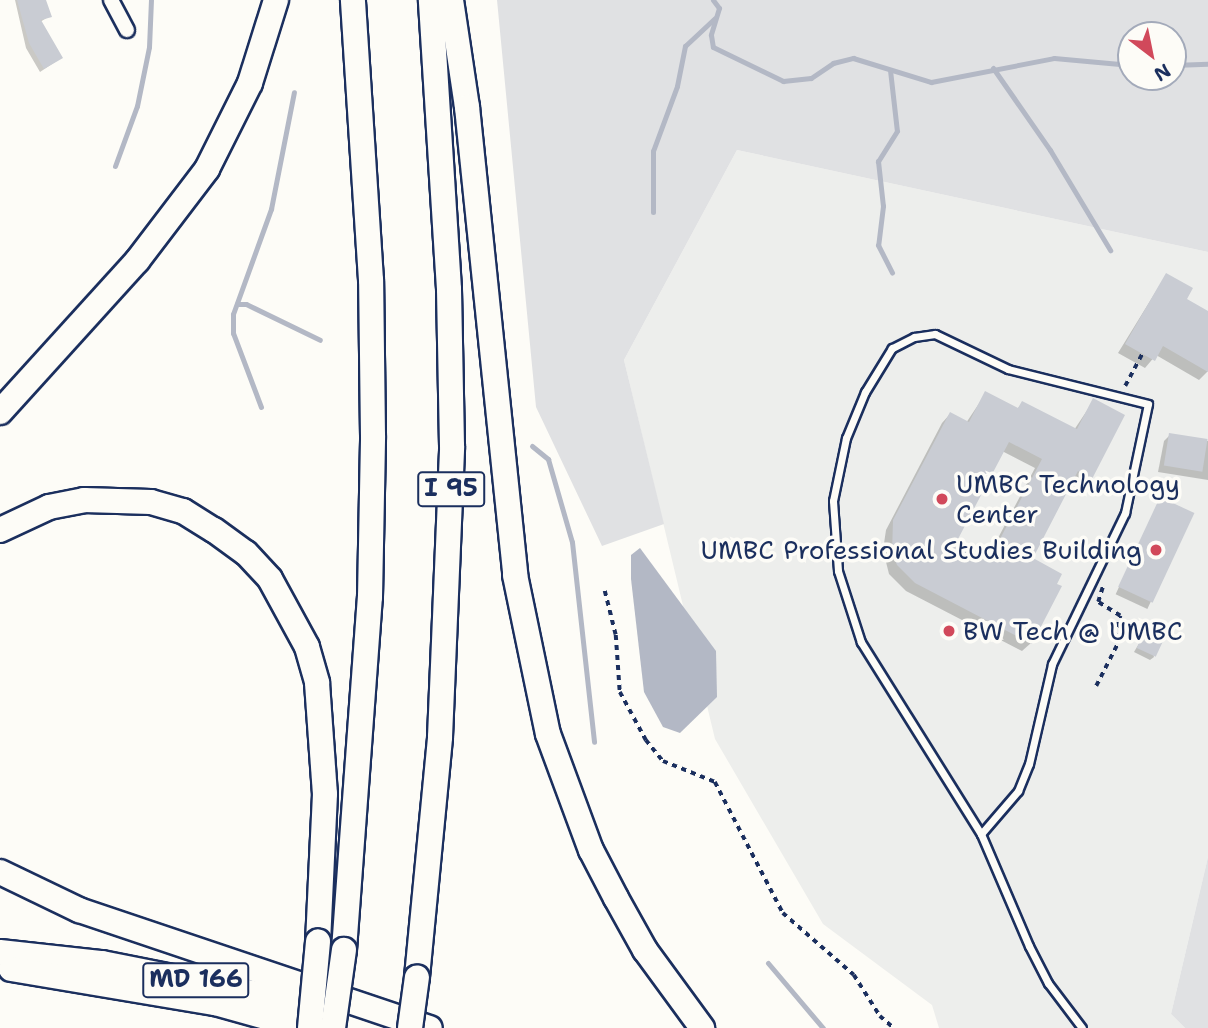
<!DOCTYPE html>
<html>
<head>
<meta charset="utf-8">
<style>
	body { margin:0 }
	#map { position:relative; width:1208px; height:1028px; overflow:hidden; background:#fdfcf7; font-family:"Shantell Sans",sans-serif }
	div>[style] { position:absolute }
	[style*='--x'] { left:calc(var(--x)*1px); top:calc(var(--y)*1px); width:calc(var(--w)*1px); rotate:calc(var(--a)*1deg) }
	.built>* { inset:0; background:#edeeec }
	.green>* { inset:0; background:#e0e1e3 }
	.water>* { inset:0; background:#b3b8c5 }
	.shadow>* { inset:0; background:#0003; transform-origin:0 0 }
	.stream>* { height:5px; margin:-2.5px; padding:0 2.5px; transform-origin:2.5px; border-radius:2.5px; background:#b3b8c5 }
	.building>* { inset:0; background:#c9ccd3; transform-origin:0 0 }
	.path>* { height:3.5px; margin-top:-1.75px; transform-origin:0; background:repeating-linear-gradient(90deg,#1b2f5e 0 5px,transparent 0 10px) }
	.roads { filter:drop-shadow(2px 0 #1b2f5e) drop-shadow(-2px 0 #1b2f5e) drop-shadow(0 2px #1b2f5e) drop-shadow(0 -2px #1b2f5e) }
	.lane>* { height:7px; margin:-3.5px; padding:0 3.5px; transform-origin:3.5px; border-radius:3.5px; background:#fdfcf7 }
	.street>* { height:14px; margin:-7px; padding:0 7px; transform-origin:7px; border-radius:7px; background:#fdfcf7 }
	.highway>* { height:24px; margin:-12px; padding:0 12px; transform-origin:12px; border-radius:12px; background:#fdfcf7 }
	.bridges { filter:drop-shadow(2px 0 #1b2f5e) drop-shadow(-2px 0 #1b2f5e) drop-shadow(0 2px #1b2f5e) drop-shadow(0 -2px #1b2f5e) }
	.highway-bridge>* { height:24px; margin:-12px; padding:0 12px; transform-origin:12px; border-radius:12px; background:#fdfcf7 }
	.dots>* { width:19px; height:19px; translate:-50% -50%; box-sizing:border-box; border:4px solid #fdfcf7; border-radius:50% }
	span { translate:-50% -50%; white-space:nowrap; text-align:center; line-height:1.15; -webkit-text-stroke:7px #fdfcf7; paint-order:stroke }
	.shield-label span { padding:2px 5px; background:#fdfcf7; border:2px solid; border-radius:5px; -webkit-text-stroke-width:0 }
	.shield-label { font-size:24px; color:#1b2f5e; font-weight:700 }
	.poi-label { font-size:26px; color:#1b2f5e }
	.left { translate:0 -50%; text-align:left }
	.right { translate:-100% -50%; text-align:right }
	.north { position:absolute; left:1117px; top:21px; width:70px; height:70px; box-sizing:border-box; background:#fdfcf7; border:2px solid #a3aaba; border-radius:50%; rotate:148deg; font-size:19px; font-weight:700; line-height:28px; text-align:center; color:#1b2f5e }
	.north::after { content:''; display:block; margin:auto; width:24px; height:32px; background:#d1495b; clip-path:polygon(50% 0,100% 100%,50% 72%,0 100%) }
</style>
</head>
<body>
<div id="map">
	<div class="built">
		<i style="clip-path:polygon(737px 150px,1208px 252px,1208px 857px,1171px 1014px,1185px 1028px,939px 1028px,932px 1005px,823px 924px,715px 739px,624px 360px)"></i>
	</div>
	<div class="green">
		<i style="clip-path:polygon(evenodd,497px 0,1208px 0,1208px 252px,737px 150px,624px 360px,664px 524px,602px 546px,536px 407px,497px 0,1173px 35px,1173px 77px,1131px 77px,1131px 35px,1173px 35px)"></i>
		<i style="clip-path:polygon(1208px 857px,1208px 1028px,1185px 1028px,1171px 1014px)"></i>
	</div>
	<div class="water">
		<i style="clip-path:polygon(640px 548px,716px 651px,717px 697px,680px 733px,663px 727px,644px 692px,631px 579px,631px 555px)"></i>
	</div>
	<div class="shadow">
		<i style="clip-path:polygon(15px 0,44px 0,50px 16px,40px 22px,61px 58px,40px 72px,26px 48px)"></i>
		<i style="clip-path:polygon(1166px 275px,1185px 300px,1208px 313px,1208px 371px,1199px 380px,1156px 355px,1145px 368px,1118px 353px)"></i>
		<i style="clip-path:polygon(evenodd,986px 393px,1017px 409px,1023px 403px,1074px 430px,1094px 400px,1090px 478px,1082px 486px,1072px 480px,1030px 559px,1031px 643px,1022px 651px,906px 591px,889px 574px,883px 550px,886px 530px,942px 423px,950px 414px,966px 423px,986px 393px,1002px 451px,1035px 468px,988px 557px,956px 540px,1002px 451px)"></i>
		<i style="clip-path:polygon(1170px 435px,1208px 441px,1208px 480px,1158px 472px,1164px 441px)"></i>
		<i style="left:1160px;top:499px;width:35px;height:105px;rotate:25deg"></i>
		<i style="clip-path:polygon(1147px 630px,1154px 657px,1150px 660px,1134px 652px)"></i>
	</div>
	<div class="stream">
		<i style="--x:713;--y:0;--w:10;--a:53"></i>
		<i style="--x:719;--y:8;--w:28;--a:107"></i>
		<i style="--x:711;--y:35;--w:12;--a:81"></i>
		<i style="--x:713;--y:47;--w:78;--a:25.9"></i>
		<i style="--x:783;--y:81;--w:28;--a:-6"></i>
		<i style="--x:811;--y:78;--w:27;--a:-34"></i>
		<i style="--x:833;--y:63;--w:21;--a:-14"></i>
		<i style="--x:853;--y:58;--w:82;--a:17.1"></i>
		<i style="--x:931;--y:82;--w:125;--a:-11"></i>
		<i style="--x:1054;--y:58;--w:77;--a:5.2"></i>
		<i style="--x:1173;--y:65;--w:35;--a:-2"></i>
		<i style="--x:993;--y:68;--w:100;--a:55.2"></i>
		<i style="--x:1050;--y:150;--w:117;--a:59"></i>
		<i style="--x:890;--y:70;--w:61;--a:83.5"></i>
		<i style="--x:897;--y:131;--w:36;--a:122"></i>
		<i style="--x:878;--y:161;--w:45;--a:83.7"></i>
		<i style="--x:883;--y:206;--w:39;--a:97"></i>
		<i style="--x:878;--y:245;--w:31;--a:63"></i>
		<i style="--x:115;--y:166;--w:64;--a:-69.9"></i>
		<i style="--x:137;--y:106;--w:60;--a:-78.5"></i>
		<i style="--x:149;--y:47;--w:47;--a:-87.6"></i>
		<i style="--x:653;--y:212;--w:61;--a:-90"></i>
		<i style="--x:653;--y:151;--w:69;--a:-69.7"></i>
		<i style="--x:677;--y:86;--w:41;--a:-78.7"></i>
		<i style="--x:685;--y:46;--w:41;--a:-43"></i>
		<i style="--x:237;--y:304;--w:9;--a:0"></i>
		<i style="--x:246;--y:304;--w:82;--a:25.9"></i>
		<i style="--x:261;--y:407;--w:79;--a:-110.7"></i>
		<i style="--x:233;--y:333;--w:19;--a:-90"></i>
		<i style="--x:233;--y:314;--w:112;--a:-70.1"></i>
		<i style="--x:271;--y:209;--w:119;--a:-78.9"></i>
		<i style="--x:532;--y:446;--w:21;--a:39"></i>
		<i style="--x:548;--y:459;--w:86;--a:73.9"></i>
		<i style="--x:572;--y:542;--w:201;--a:83.7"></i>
		<i style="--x:768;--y:963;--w:85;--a:49.8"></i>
	</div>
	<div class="building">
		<i style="clip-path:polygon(17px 0,46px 0,52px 17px,41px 20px,63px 58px,44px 69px,29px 43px)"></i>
		<i style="clip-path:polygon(1166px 273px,1193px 288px,1187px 299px,1208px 311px,1208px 372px,1163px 346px,1155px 361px,1125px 344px)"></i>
		<i style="clip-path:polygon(evenodd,985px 391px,1018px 408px,1022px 401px,1077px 429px,1093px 398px,1125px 415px,1092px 479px,1078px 471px,1033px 558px,1062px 574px,1057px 584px,1062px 586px,1032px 644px,915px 583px,897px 565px,892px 553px,893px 520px,950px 412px,969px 422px,985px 391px,1009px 442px,1042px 459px,991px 556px,958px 539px,1009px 442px)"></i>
		<i style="left:1169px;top:433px;width:39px;height:33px;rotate:9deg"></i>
		<i style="left:1160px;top:497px;width:38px;height:99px;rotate:25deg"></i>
		<i style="left:1146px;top:628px;width:21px;height:22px;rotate:25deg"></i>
	</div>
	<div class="path">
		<i style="--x:1125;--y:386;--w:36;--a:-62"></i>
		<i style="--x:605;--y:591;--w:45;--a:76"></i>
		<i style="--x:616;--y:635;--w:57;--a:86"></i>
		<i style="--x:620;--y:692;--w:55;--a:61.6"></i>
		<i style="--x:646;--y:740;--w:27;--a:51"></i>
		<i style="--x:663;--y:761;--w:56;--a:22"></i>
		<i style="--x:715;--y:782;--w:148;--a:62.6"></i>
		<i style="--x:783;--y:913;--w:94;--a:41.1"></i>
		<i style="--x:854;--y:975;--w:49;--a:57.6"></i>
		<i style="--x:880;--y:1016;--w:18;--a:41"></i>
		<i style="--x:1096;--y:686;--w:53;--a:-62.9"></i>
		<i style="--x:1120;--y:639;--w:6;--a:-162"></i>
		<i style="--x:1114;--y:637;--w:22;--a:-74"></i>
		<i style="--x:1120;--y:616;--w:26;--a:-148"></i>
		<i style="--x:1098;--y:602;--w:17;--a:-73"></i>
	</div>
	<div class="roads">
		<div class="lane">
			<i style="--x:981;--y:834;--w:57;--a:-49.3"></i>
			<i style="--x:1018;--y:791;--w:29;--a:-68"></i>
			<i style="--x:1029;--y:764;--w:103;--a:-77"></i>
			<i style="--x:1052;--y:664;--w:168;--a:-64.2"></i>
			<i style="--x:1125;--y:513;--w:111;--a:-78.1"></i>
			<i style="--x:1148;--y:404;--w:144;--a:-166"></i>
			<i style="--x:1008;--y:369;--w:81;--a:-154.4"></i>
			<i style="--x:935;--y:334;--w:21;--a:172"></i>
			<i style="--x:914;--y:337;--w:25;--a:153"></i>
			<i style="--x:892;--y:348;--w:52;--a:121.5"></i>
			<i style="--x:865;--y:392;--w:50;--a:112.4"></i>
			<i style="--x:846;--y:438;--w:64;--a:101.7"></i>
			<i style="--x:833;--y:501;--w:70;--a:85.9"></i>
			<i style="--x:838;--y:571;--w:75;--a:72.1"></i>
			<i style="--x:861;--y:642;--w:226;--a:58"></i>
			<i style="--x:981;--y:834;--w:122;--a:66.8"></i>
			<i style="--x:1029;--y:946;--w:42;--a:62.8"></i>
			<i style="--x:1048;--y:983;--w:56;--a:52.9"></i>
		</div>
		<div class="street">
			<i style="--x:111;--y:0;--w:34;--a:62"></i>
		</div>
		<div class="highway">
			<i style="--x:451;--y:0;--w:108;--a:81.5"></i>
			<i style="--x:467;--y:107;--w:470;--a:84.1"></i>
			<i style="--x:515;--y:575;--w:162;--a:78.3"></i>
			<i style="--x:548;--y:734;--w:124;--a:69.7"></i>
			<i style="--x:591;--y:850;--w:54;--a:62.5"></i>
			<i style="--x:616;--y:898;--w:60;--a:60.9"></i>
			<i style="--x:645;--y:950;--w:97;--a:53.8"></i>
			<i style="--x:0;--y:412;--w:204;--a:-47.8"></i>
			<i style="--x:137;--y:261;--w:116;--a:-52.7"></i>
			<i style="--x:207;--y:169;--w:96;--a:-63.4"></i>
			<i style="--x:250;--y:83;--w:87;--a:-72.6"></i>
			<i style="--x:0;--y:530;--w:54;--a:-25.1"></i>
			<i style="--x:49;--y:507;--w:36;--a:-11"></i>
			<i style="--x:84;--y:500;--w:67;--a:1.7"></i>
			<i style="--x:151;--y:502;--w:33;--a:16"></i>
			<i style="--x:183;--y:511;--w:36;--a:32"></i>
			<i style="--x:214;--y:530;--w:39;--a:36"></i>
			<i style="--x:246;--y:553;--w:35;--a:47"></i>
			<i style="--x:270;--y:579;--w:77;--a:61.4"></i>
			<i style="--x:307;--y:647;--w:37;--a:74"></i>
			<i style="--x:317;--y:683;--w:111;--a:85.9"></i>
			<i style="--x:325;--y:794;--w:147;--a:92.7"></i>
			<i style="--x:0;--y:872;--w:88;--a:25.7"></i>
			<i style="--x:79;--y:910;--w:370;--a:18.6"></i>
			<i style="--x:344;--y:950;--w:354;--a:-85.8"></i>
			<i style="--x:370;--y:597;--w:161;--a:-88.9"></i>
			<i style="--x:373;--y:436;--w:156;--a:-90.7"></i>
			<i style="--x:371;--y:280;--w:281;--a:-93.7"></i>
			<i style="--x:0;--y:952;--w:103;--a:6.2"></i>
			<i style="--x:102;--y:963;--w:226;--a:11.2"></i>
			<i style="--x:11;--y:969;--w:207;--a:9.5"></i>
			<i style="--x:215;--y:1003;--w:93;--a:15.5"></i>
			<i style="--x:417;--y:977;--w:241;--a:-84.5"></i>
			<i style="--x:440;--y:737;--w:291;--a:-87.6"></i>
			<i style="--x:452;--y:446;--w:157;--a:-91.1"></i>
			<i style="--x:449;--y:289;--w:290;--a:-93.6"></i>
		</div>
	</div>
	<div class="bridges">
		<div class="highway-bridge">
			<i style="--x:310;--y:1028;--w:87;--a:-84.7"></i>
			<i style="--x:333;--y:1028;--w:79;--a:-82"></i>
			<i style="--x:410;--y:1028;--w:51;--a:-82.2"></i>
		</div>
	</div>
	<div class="dots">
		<i style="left:942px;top:499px;background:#d1495b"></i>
		<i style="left:1156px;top:550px;background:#d1495b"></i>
		<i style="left:949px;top:631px;background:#d1495b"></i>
	</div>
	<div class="shield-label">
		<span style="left:451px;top:489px">I 95</span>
		<span style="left:196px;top:980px">MD 166</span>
	</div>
	<div class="poi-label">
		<span class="left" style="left:956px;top:499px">UMBC Technology<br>Center</span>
		<span class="right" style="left:1142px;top:550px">UMBC Professional Studies Building</span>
		<span class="left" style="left:963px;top:631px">BW Tech @ UMBC</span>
	</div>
	<div class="north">N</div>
</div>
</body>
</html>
